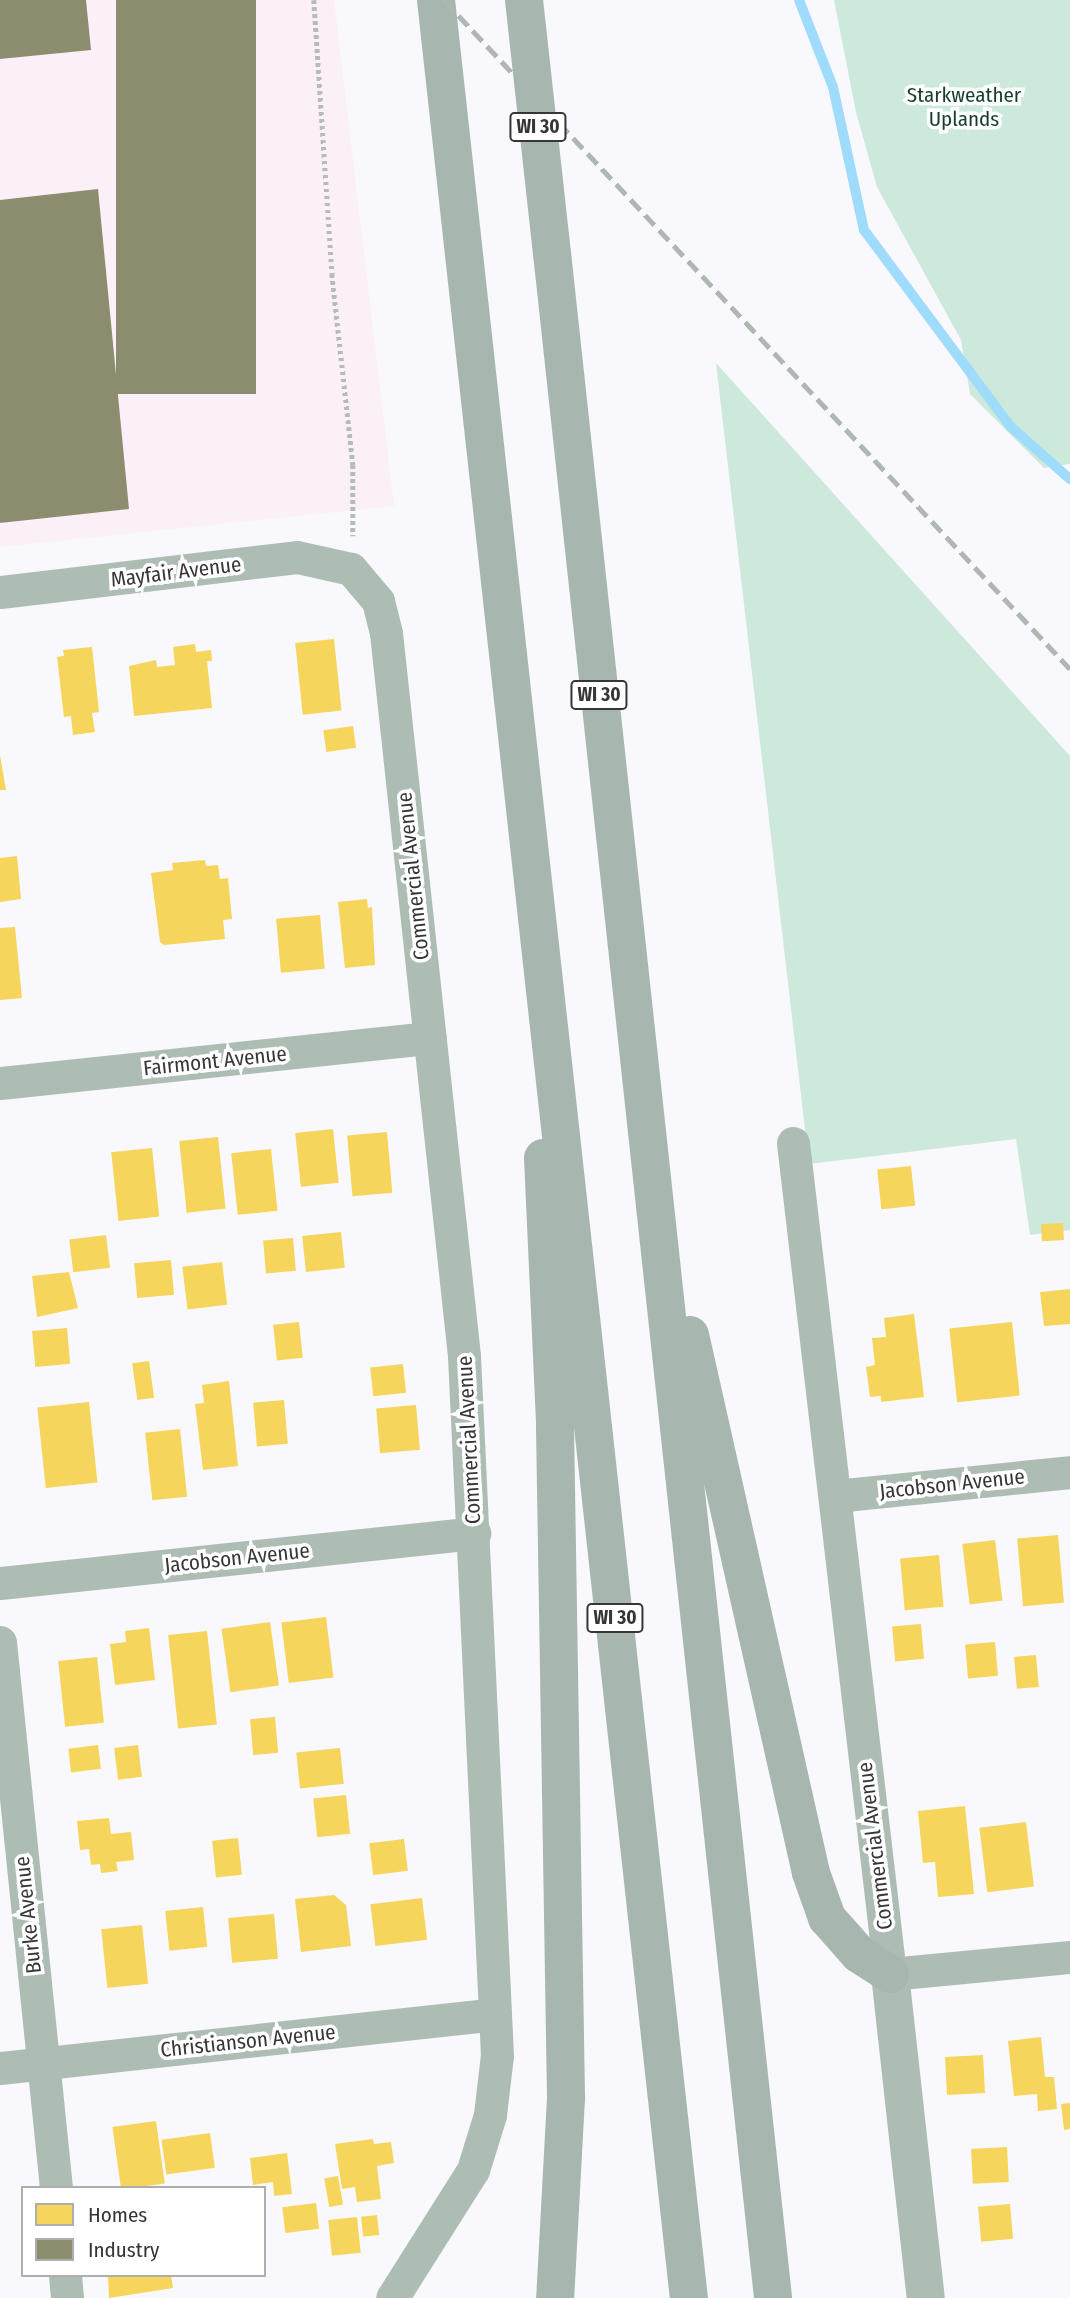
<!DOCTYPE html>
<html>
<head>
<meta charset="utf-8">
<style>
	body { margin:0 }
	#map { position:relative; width:1070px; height:2298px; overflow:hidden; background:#f9f8fc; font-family:"Fira Sans Condensed",sans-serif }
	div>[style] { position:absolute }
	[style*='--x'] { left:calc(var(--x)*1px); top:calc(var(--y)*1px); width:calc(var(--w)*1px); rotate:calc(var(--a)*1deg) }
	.industrial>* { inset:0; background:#fbeff8 }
	.green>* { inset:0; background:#cde9dc }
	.homes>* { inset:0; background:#f6d55c; transform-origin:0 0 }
	.industry>* { inset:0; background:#8c8c6e; transform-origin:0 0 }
	.stream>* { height:10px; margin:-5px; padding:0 5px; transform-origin:5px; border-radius:5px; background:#9fdbfb }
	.path>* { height:4.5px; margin-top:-2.25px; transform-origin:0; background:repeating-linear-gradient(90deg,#b6bcb9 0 3.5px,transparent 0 7px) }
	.minor>* { height:33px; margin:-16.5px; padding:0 16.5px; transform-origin:16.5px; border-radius:16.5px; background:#aebdb3 }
	.tertiary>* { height:38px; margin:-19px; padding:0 19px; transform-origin:19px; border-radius:19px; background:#aebdb3 }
	.motorway>* { height:38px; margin:-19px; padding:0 19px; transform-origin:19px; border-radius:19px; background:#a7b7af }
	.rail>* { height:5px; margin-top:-2.5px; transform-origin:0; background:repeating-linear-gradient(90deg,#afb7b3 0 14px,transparent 0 21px) }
	.motorway-bridge>* { height:38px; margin:-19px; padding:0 19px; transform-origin:19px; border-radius:19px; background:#a7b7af }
	span { translate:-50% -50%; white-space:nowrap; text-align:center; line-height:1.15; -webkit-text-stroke:7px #fff; paint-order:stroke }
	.shield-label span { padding:2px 5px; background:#fff; border:2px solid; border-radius:5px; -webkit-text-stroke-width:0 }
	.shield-label { font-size:19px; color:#363537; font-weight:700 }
	.park-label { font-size:21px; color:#173e2d }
	.street-label { font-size:21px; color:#363537 }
	.legend { position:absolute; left:21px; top:2186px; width:245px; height:91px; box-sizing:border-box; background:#fff; border:2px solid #afaeaf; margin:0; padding:9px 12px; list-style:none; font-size:21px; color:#363537 }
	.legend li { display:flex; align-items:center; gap:14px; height:35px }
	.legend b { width:35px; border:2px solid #afaeaf }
</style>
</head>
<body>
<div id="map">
	<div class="industrial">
		<i style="clip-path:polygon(0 0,334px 0,394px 506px,0 547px)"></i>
	</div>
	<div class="green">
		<i style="clip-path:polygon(834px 0,1070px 0,1070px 464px,1044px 468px,970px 394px,961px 340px,877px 187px,856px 112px)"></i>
		<i style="clip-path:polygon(716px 363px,1070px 756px,1070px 1230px,1030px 1235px,1016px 1139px,809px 1164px)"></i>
	</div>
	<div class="homes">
		<i style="left:334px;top:639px;width:72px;height:39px;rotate:84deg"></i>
		<i style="clip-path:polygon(195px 644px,196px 652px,211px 650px,212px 661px,207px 661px,212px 708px,134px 716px,129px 666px,156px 660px,157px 667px,175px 665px,173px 647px)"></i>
		<i style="clip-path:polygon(92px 647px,99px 712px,92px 713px,95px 732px,73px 735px,71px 716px,64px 717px,57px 657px,64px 656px,63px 650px)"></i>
		<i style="left:353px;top:726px;width:22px;height:30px;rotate:82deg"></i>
		<i style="clip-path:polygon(0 755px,6px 790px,0 790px)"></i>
		<i style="clip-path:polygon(17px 856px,21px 899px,0 902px,0 858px)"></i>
		<i style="clip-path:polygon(205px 860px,206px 866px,218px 865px,220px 879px,228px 878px,232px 919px,223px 920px,225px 939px,164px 945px,160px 942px,151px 873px,173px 870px,172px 863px)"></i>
		<i style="clip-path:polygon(367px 899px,368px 908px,372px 907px,375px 965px,345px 968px,338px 902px)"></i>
		<i style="left:320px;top:915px;width:54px;height:44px;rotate:85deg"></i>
		<i style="clip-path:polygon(15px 927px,22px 998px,0 1000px,0 928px)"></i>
		<i style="left:333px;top:1129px;width:54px;height:38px;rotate:84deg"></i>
		<i style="left:387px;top:1132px;width:61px;height:40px;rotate:85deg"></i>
		<i style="left:218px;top:1137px;width:72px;height:39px;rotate:84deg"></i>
		<i style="left:152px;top:1148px;width:69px;height:41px;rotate:84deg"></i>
		<i style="left:271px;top:1149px;width:62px;height:40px;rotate:84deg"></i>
		<i style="left:911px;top:1166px;width:40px;height:34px;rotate:84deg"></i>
		<i style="left:1063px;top:1223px;width:17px;height:22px;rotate:87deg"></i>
		<i style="left:341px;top:1232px;width:36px;height:39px;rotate:84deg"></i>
		<i style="left:106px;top:1235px;width:33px;height:37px;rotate:83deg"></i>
		<i style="left:293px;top:1238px;width:33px;height:30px;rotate:85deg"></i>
		<i style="left:171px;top:1260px;width:35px;height:37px;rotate:85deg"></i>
		<i style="left:222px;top:1262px;width:43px;height:40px;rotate:83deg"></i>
		<i style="clip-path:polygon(69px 1272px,78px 1308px,37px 1317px,32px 1276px)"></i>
		<i style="clip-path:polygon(1070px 1289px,1070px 1324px,1044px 1326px,1040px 1292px)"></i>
		<i style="clip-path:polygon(914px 1314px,924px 1397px,881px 1402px,881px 1396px,870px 1397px,866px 1367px,875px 1365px,872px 1338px,886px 1337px,884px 1318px)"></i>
		<i style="left:299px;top:1322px;width:36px;height:26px;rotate:84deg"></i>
		<i style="left:1012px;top:1322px;width:74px;height:63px;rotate:84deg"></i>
		<i style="left:67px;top:1328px;width:36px;height:35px;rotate:85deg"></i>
		<i style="left:149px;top:1361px;width:37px;height:17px;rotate:82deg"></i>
		<i style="left:403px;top:1364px;width:29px;height:33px;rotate:84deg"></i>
		<i style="clip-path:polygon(229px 1381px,238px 1466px,203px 1470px,195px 1404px,204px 1403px,202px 1385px)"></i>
		<i style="left:284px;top:1400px;width:44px;height:31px;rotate:85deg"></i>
		<i style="left:89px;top:1402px;width:81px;height:52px;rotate:84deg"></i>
		<i style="left:416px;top:1405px;width:45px;height:40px;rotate:85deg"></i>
		<i style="left:180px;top:1429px;width:68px;height:35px;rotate:84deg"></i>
		<i style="left:1058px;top:1535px;width:68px;height:41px;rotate:85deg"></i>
		<i style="left:995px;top:1540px;width:61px;height:33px;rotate:83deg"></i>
		<i style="left:939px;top:1555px;width:52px;height:39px;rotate:85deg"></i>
		<i style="left:326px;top:1617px;width:61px;height:45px;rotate:83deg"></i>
		<i style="left:270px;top:1622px;width:64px;height:49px;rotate:82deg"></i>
		<i style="left:921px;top:1624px;width:35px;height:29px;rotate:85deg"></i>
		<i style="clip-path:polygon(149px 1628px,155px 1680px,115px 1685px,110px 1644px,126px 1642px,125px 1631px)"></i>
		<i style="left:207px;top:1631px;width:94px;height:39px;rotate:84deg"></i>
		<i style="left:995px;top:1642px;width:34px;height:30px;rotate:85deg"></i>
		<i style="left:1036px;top:1655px;width:32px;height:22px;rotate:85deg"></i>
		<i style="left:97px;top:1657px;width:66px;height:39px;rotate:84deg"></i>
		<i style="left:275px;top:1717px;width:36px;height:25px;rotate:85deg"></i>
		<i style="left:98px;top:1745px;width:24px;height:30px;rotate:83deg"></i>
		<i style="left:138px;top:1745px;width:32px;height:24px;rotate:83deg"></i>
		<i style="left:340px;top:1748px;width:36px;height:44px;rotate:84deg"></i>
		<i style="left:346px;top:1795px;width:39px;height:33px;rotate:84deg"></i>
		<i style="clip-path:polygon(965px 1806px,974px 1894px,938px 1897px,935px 1862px,923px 1863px,918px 1811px)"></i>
		<i style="clip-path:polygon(109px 1818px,111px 1834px,131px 1832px,134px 1860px,116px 1862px,118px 1871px,101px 1873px,100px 1864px,91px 1865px,89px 1849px,80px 1850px,77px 1821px)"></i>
		<i style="left:1026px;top:1822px;width:65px;height:47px;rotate:83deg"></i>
		<i style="left:238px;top:1838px;width:37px;height:26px;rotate:84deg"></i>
		<i style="left:404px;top:1839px;width:32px;height:35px;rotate:83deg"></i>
		<i style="clip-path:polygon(334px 1895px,346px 1905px,351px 1946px,301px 1952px,295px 1899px)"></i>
		<i style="left:422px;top:1898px;width:42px;height:52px;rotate:83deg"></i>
		<i style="left:203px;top:1907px;width:40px;height:38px;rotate:84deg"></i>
		<i style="left:274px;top:1914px;width:45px;height:46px;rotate:85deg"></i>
		<i style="left:142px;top:1925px;width:59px;height:41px;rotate:84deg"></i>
		<i style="clip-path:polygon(1041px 2037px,1045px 2077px,1054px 2077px,1057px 2109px,1038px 2111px,1037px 2094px,1014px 2096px,1008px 2041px)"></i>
		<i style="left:983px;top:2055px;width:38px;height:38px;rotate:87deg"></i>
		<i style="clip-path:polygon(1070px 2103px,1070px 2129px,1064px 2130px,1061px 2104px)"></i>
		<i style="left:156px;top:2121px;width:63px;height:44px;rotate:82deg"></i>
		<i style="left:210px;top:2133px;width:35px;height:49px;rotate:82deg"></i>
		<i style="clip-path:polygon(373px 2139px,374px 2144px,391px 2142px,394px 2163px,377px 2166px,381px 2199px,357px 2202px,355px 2187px,342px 2189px,335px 2144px)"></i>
		<i style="left:1007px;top:2147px;width:35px;height:36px;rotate:87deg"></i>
		<i style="clip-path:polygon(287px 2153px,292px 2194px,274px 2196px,273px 2182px,253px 2185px,250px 2158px)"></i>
		<i style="left:338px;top:2176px;width:29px;height:14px;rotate:80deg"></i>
		<i style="left:316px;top:2203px;width:26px;height:34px;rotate:83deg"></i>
		<i style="left:1010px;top:2204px;width:35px;height:32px;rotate:85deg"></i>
		<i style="left:377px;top:2215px;width:20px;height:16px;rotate:84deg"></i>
		<i style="left:357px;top:2217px;width:36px;height:29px;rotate:84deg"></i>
		<i style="clip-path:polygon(171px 2275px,173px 2288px,109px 2298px,108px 2276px)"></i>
	</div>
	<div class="industry">
		<i style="clip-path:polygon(0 0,86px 0,91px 50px,0 59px)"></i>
		<i style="left:116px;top:0;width:140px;height:394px"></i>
		<i style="clip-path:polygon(98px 189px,129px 509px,0 523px,0 200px)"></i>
	</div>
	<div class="stream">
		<i style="--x:799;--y:0;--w:93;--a:68.7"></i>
		<i style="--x:833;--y:87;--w:146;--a:77.8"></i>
		<i style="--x:864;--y:230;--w:244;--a:53.3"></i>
		<i style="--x:1010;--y:426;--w:80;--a:41.5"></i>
	</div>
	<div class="path">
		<i style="--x:314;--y:0;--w:275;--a:86.2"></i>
		<i style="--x:332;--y:274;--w:192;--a:83.7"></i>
		<i style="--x:353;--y:465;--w:71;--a:90"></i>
	</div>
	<div class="minor">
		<i style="--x:0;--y:592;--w:299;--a:-6.7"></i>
		<i style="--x:297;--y:557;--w:55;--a:12.5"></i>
		<i style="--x:351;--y:569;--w:42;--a:49.8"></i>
		<i style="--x:378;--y:601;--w:33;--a:76"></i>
		<i style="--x:386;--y:633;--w:727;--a:83.84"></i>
		<i style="--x:464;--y:1356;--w:700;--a:87.3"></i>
		<i style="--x:497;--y:2055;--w:60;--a:96.7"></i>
		<i style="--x:490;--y:2115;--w:58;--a:107.2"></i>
		<i style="--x:473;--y:2170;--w:151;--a:122.3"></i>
		<i style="--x:0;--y:1083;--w:432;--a:-6"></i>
		<i style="--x:793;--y:1143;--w:837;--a:83.34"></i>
		<i style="--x:890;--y:1974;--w:181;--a:-5.4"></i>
		<i style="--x:835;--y:1496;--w:236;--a:-5.8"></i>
		<i style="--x:0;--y:1583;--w:477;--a:-6"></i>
		<i style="--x:0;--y:1642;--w:549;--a:84.14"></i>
		<i style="--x:0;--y:2068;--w:498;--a:-6.2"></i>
		<i style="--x:65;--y:2275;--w:23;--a:85"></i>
	</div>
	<div class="tertiary">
		<i style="--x:890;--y:1974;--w:326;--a:83.7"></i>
	</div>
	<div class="motorway">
		<i style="--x:436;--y:0;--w:2312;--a:83.72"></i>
		<i style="--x:552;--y:253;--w:2057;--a:83.83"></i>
		<i style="--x:543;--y:1158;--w:269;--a:87.4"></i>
		<i style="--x:555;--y:1427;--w:671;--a:89.06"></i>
		<i style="--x:566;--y:2098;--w:200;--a:93.1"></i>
		<i style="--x:690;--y:1335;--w:551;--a:77.32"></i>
		<i style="--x:811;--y:1873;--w:48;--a:70.4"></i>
		<i style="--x:827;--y:1918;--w:48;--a:48.4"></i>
		<i style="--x:859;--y:1954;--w:37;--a:33"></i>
	</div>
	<div class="rail">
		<i style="--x:444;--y:0;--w:916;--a:46.9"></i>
	</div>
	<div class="motorway-bridge">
		<i style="--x:524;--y:0;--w:255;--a:83.7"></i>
	</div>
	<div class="shield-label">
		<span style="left:538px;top:127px">WI 30</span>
		<span style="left:599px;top:695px">WI 30</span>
		<span style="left:615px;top:1618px">WI 30</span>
	</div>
	<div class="park-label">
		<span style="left:964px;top:107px">Starkweather<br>Uplands</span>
	</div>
	<div class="street-label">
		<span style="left:176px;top:572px;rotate:-7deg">Mayfair Avenue</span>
		<span style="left:413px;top:876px;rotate:-96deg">Commercial Avenue</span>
		<span style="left:215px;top:1061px;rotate:-6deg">Fairmont Avenue</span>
		<span style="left:469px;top:1440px;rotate:-93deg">Commercial Avenue</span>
		<span style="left:952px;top:1484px;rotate:-6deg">Jacobson Avenue</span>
		<span style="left:237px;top:1558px;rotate:-6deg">Jacobson Avenue</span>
		<span style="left:875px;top:1846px;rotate:-97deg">Commercial Avenue</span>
		<span style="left:28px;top:1915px;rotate:-96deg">Burke Avenue</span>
		<span style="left:248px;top:2041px;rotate:-6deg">Christianson Avenue</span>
	</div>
	<ul class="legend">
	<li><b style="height:19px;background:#f6d55c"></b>Homes</li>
	<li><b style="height:19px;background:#8c8c6e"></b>Industry</li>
	</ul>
</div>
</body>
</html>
